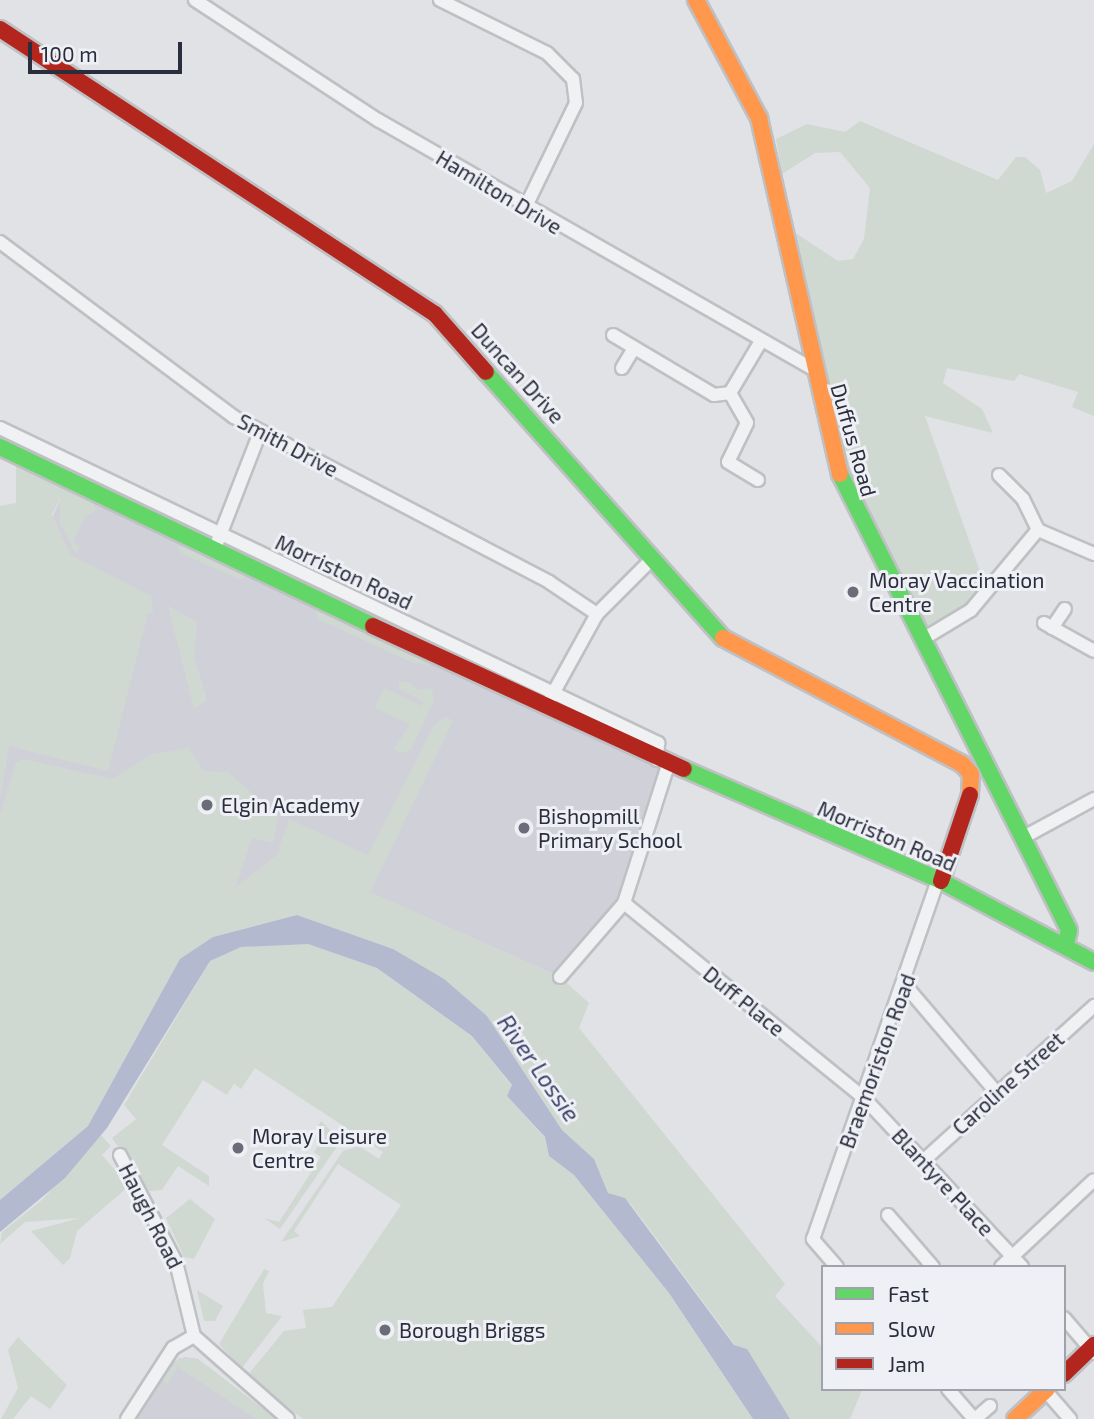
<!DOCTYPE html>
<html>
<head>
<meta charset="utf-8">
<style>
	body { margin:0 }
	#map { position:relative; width:1094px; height:1419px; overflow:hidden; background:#e1e2e6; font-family:"Exo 2",sans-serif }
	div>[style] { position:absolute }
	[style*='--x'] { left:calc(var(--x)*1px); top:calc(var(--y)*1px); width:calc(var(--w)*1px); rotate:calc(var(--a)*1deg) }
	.built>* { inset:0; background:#d0d1d8 }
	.green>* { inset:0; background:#d0d8d2; transform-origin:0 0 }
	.water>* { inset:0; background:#b3b9ce }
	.roads { filter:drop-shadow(2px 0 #bfc0c4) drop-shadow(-2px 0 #bfc0c4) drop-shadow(0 2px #bfc0c4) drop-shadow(0 -2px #bfc0c4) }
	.street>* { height:12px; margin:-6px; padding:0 6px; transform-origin:6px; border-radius:6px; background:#f0f1f3 }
	.fast>* { height:16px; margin:-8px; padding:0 8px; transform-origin:8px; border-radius:8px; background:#63d668 }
	.slow>* { height:16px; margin:-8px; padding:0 8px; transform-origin:8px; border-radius:8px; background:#ff974d }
	.jam>* { height:16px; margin:-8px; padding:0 8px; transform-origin:8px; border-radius:8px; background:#b3261e }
	.dots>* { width:19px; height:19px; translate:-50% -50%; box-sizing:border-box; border:4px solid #eff0f5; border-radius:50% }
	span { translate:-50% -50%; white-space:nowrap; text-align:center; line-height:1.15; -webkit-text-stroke:6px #eff0f5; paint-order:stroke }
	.street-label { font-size:21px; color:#2a2d3c }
	.poi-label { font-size:21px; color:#2a2d3c }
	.left { translate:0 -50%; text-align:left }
	.water-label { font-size:23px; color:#39456b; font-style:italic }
	.legend { position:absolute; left:821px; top:1265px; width:245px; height:126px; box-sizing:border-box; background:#eff0f5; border:2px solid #a0a2ab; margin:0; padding:9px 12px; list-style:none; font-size:21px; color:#2a2d3c }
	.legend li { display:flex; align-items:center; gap:14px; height:35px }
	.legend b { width:35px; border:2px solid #a0a2ab }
	.scale { position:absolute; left:28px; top:42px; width:154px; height:32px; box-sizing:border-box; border:4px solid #2a2d3c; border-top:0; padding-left:9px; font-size:21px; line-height:24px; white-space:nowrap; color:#2a2d3c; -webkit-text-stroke:5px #eff0f5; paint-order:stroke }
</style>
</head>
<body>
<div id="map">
	<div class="built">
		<i style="clip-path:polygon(66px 487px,472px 682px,668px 765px,624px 903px,560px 977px,369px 892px,0 947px,0 573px,24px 580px)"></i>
		<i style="clip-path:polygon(185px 1357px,198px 1359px,276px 1419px,136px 1419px,174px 1362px)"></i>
	</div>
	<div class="green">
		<i style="clip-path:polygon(860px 121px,998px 180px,1016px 157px,1025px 157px,1040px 170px,1046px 193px,1072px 181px,1094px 144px,1094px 416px,1072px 407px,1078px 392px,1019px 374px,1014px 381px,947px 368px,943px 383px,982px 409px,993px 433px,925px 416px,987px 591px,923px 639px,851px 508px,788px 228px,838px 261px,853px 259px,864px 239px,870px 188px,840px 152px,815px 153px,782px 174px,776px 139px,807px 124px,845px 132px)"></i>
		<i style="clip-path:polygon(16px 465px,92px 500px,96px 510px,84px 518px,73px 542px,80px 546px,76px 554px,60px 523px,60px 499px,52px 515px,71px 555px,151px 596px,153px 613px,148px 613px,108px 771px,9px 746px,0 801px,0 506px,16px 503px)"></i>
		<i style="clip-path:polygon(185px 545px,247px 575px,241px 580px,183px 554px,178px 548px)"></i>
		<i style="clip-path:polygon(168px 606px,197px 622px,194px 656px,207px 700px,194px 709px)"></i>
		<i style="clip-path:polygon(316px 608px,435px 665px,413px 663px,318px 619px)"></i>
		<i style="clip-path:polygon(407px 681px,419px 690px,432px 688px,434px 701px,411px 749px,402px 753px,394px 749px,424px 702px,399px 689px,399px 682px)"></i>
		<i style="left:384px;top:688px;width:41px;height:22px;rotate:25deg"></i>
		<i style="clip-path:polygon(446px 717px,453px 721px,370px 892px,560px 977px,589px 1003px,579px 1028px,785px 1284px,775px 1296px,823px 1348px,823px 1389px,862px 1390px,850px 1419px,790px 1419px,630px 1203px,608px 1193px,594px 1159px,562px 1130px,487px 1016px,393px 949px,297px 915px,213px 937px,132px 1049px,88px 1126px,0 1200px,0 814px,16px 763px,24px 759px,112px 779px,152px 754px,189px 748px,204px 771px,228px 772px,278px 816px,273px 843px,252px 838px,235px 888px,277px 855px,289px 819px,368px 855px,435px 724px)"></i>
		<i style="clip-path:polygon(276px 944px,308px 944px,377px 968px,472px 1036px,512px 1086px,507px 1096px,545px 1138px,549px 1156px,574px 1175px,669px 1293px,753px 1419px,303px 1419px,247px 1376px,284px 1331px,306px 1328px,303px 1310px,332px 1307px,401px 1205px,338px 1164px,294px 1231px,300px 1236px,281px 1242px,343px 1151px,359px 1146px,379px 1159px,383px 1152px,255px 1068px,241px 1089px,234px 1084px,227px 1095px,203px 1080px,162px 1145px,209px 1176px,209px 1186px,178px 1166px,162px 1190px,149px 1191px,112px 1138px,136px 1119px,124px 1105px,210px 961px,241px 947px)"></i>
		<i style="clip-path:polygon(321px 1121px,336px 1136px,336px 1148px,280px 1229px,264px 1218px,279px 1222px,321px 1157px,314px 1152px,325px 1136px,316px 1129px)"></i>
		<i style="clip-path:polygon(101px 1135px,111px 1146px,102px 1155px,129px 1186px,77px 1231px,70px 1258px,63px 1265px,31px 1231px,80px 1218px,25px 1222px,0 1244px,2px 1232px,43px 1199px)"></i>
		<i style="clip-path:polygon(190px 1199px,215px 1219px,194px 1259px,184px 1257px,166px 1218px)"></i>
		<i style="clip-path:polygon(264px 1269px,269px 1271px,263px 1284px,266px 1313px,282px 1316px,242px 1368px,219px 1344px)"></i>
		<i style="clip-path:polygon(197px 1290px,223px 1306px,215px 1321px,204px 1321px)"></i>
		<i style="clip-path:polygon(18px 1337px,67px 1385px,50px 1409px,31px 1396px,13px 1419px,1px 1419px,18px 1388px,8px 1350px)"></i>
		<i style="clip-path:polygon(179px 1358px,198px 1359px,276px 1419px,256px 1419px,178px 1367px,167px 1384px,162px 1380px)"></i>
	</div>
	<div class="water">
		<i style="clip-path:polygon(297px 915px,393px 949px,444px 979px,487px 1016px,562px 1130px,594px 1159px,608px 1193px,625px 1198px,734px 1345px,747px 1349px,790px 1419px,753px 1419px,669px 1293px,574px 1175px,549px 1156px,545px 1137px,507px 1096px,512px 1085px,472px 1036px,377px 968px,308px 944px,241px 947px,210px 961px,107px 1128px,65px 1178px,0 1232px,0 1200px,88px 1126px,180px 959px,213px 937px)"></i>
	</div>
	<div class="roads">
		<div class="street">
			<i style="--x:195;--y:0;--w:219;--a:33.3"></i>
			<i style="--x:378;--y:120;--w:501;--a:29.79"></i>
			<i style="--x:440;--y:0;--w:119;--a:26.4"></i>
			<i style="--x:547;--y:53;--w:37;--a:45"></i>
			<i style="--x:573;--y:79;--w:24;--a:83"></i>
			<i style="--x:576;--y:103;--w:114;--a:115.9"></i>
			<i style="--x:0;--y:242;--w:292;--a:36.8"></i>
			<i style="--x:234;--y:417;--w:356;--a:27.6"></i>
			<i style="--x:549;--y:582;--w:58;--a:33.7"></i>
			<i style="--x:613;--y:335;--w:117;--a:30.7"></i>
			<i style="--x:714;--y:395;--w:16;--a:-7"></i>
			<i style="--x:730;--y:393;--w:61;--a:-59.2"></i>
			<i style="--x:622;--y:368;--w:23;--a:-59"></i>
			<i style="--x:730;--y:393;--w:34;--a:60"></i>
			<i style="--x:747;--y:423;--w:43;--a:116"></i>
			<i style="--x:728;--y:462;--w:35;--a:31"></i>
			<i style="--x:0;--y:428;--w:730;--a:25.58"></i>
			<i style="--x:658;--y:743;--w:17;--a:93"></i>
			<i style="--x:999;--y:475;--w:34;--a:45"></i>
			<i style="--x:1023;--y:499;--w:34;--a:64"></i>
			<i style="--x:217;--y:543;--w:119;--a:-68.8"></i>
			<i style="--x:1044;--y:623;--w:57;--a:29.2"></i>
			<i style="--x:1052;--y:628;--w:23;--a:-56"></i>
			<i style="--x:923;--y:639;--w:56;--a:-31.1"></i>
			<i style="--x:971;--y:610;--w:104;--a:-50.1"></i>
			<i style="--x:1038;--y:530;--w:61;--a:23.2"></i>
			<i style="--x:550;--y:699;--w:97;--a:-61.1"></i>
			<i style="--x:597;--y:614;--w:76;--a:-45"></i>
			<i style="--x:1024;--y:837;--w:80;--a:-28.5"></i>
			<i style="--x:624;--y:903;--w:311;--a:39.1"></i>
			<i style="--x:865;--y:1099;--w:230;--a:46.9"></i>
			<i style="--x:560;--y:977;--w:98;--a:-49.1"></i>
			<i style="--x:624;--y:903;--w:145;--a:-72.3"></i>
			<i style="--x:905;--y:985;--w:142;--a:49.6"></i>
			<i style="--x:120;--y:1155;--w:121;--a:62.4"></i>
			<i style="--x:176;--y:1262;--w:76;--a:76.3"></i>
			<i style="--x:923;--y:1161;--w:231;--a:-42.2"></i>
			<i style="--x:888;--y:1215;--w:69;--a:49.1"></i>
			<i style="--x:837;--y:1267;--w:37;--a:-131"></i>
			<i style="--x:813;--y:1239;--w:380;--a:-70.8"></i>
			<i style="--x:1001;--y:1267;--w:127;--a:-43.1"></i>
			<i style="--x:1064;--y:1318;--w:46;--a:49.4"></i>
			<i style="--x:194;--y:1336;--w:125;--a:41.4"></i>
			<i style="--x:948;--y:1389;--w:40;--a:49"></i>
			<i style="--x:1044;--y:1389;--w:40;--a:49"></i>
			<i style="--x:127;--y:1419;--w:85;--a:-57.1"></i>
			<i style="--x:173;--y:1348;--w:24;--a:-30"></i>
			<i style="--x:975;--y:1419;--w:20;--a:-41"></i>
		</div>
		<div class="fast">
			<i style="--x:486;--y:372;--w:356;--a:48.3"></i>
			<i style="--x:0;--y:447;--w:414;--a:25.6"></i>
			<i style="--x:840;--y:474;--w:510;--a:63.33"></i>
			<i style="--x:1069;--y:930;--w:14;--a:102"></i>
			<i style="--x:684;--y:769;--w:280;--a:23.5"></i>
			<i style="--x:941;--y:881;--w:173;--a:27.9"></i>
		</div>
		<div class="slow">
			<i style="--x:696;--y:0;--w:134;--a:61.9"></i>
			<i style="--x:759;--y:118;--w:365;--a:77.2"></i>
			<i style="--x:723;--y:638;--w:270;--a:27.8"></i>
			<i style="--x:962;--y:764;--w:13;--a:48"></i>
			<i style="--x:971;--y:774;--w:21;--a:93"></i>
			<i style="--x:1015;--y:1419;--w:44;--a:-43.2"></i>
		</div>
		<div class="jam">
			<i style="--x:0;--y:29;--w:520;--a:33.23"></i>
			<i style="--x:435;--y:314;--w:77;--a:48.7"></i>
			<i style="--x:373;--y:626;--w:342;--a:24.7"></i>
			<i style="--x:941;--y:881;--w:91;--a:-71.4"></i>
			<i style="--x:1064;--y:1374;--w:42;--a:-44"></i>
		</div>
	</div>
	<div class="dots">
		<i style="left:853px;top:592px;background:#6a6c78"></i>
		<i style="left:207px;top:805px;background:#6a6c78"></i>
		<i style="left:524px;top:828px;background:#6a6c78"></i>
		<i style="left:238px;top:1148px;background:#6a6c78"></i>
		<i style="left:385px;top:1330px;background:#6a6c78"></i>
	</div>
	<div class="street-label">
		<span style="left:499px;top:192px;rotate:31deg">Hamilton Drive</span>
		<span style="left:518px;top:373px;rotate:48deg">Duncan Drive</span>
		<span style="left:854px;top:440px;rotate:74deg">Duffus Road</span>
		<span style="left:288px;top:445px;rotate:28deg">Smith Drive</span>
		<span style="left:344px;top:572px;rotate:25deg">Morriston Road</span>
		<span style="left:887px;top:836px;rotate:23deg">Morriston Road</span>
		<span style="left:744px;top:1001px;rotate:39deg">Duff Place</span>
		<span style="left:877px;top:1061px;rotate:-70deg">Braemoriston Road</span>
		<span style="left:1008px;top:1083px;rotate:-42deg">Caroline Street</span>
		<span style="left:943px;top:1182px;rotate:47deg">Blantyre Place</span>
		<span style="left:151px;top:1216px;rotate:63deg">Haugh Road</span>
	</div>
	<div class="poi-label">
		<span class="left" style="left:869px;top:592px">Moray Vaccination<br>Centre</span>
		<span class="left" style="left:221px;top:805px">Elgin Academy</span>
		<span class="left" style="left:538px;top:828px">Bishopmill<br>Primary School</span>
		<span class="left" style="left:252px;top:1148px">Moray Leisure<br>Centre</span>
		<span class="left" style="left:399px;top:1330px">Borough Briggs</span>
	</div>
	<div class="water-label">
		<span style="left:539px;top:1068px;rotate:55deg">River Lossie</span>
	</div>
	<ul class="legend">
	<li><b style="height:9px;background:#63d668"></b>Fast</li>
	<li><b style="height:9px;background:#ff974d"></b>Slow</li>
	<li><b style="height:9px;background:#b3261e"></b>Jam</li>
	</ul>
	<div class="scale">100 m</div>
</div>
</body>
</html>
